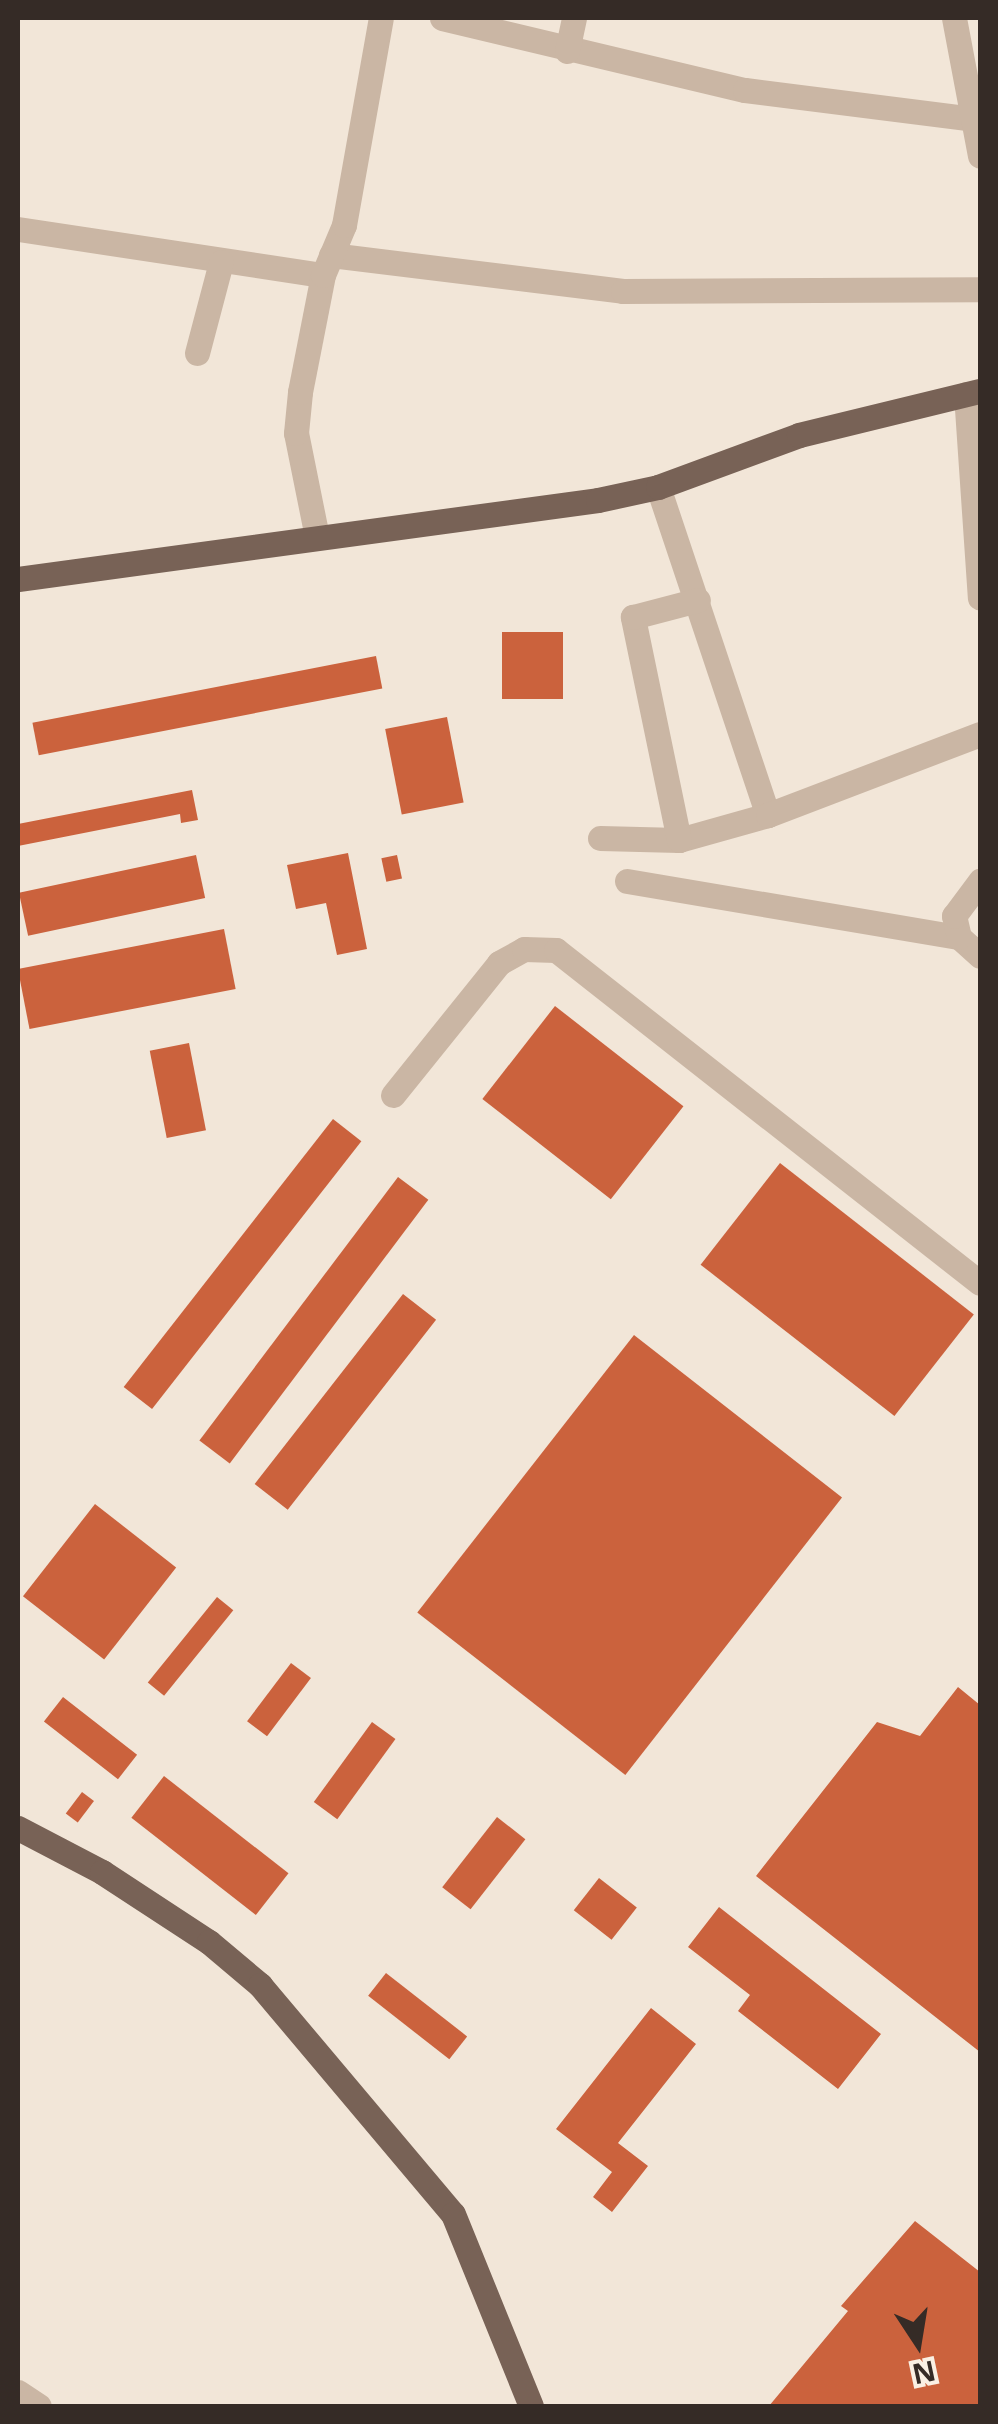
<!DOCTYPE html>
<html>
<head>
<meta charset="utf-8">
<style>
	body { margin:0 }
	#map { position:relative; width:998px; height:2424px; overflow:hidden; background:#f2e6d8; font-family:"Open Sans",sans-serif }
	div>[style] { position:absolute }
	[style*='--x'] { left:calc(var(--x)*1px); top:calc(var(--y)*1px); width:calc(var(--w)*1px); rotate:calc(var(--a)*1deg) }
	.building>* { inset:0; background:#cb623d; transform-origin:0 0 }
	.minor>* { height:25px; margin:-12.5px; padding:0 12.5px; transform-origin:12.5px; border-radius:12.5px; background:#cab6a4 }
	.major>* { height:25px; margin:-12.5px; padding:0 12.5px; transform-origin:12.5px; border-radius:12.5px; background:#786256 }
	span { translate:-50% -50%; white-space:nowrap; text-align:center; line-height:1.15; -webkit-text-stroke:9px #faf0e4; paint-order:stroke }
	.frame { position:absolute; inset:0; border:20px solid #352b26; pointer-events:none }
	.north { position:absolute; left:868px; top:2294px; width:100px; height:100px; -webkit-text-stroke:8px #faf0e4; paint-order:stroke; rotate:168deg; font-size:28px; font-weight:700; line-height:40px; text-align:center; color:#352b26 }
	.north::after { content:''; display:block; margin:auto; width:35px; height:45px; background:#352b26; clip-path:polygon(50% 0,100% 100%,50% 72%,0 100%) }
</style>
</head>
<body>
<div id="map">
	<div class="building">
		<i style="left:502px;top:632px;width:61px;height:67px"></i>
		<i style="left:376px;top:656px;width:33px;height:350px;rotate:79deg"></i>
		<i style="left:447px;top:717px;width:87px;height:63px;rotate:79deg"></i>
		<i style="clip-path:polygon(192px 790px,198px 820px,181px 823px,180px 814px,18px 846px,18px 824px)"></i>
		<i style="clip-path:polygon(348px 853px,367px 949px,337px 955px,326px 903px,296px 909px,287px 865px)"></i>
		<i style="left:196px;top:855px;width:44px;height:181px;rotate:78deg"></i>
		<i style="left:397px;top:855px;width:24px;height:16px;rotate:78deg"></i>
		<i style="left:224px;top:929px;width:61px;height:210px;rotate:79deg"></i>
		<i style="left:555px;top:1006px;width:163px;height:118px;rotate:38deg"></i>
		<i style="left:189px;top:1043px;width:89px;height:40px;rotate:79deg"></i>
		<i style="left:333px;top:1119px;width:36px;height:340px;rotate:38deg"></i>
		<i style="left:780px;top:1163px;width:246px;height:129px;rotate:38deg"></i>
		<i style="left:398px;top:1177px;width:38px;height:330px;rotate:37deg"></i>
		<i style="left:403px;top:1294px;width:42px;height:241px;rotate:38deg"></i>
		<i style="left:634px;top:1335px;width:264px;height:352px;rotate:38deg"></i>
		<i style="left:95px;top:1504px;width:103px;height:117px;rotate:38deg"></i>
		<i style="left:217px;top:1597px;width:21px;height:110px;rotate:39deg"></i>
		<i style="left:291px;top:1663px;width:25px;height:73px;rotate:37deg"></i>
		<i style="clip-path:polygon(958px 1687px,980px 1705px,980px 2052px,756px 1876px,877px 1722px,920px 1736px)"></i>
		<i style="left:63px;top:1697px;width:94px;height:31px;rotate:38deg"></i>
		<i style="left:372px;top:1722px;width:29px;height:99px;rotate:36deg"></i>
		<i style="left:164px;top:1776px;width:158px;height:53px;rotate:38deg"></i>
		<i style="left:82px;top:1792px;width:15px;height:27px;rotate:37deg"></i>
		<i style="left:497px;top:1817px;width:36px;height:89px;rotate:38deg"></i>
		<i style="left:599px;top:1878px;width:48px;height:41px;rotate:38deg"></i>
		<i style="clip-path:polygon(719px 1907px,881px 2034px,838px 2089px,738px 2011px,750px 1995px,688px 1947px)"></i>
		<i style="left:386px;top:1973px;width:103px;height:29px;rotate:38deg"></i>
		<i style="clip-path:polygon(651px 2008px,696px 2044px,618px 2143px,648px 2166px,612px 2212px,593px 2197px,612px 2172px,556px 2129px)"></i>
		<i style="clip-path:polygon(915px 2221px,980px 2272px,980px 2406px,769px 2406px,848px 2311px,841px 2306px)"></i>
	</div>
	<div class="minor">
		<i style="--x:442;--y:18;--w:311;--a:13.4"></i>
		<i style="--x:745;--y:90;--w:232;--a:7.2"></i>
		<i style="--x:954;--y:18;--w:140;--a:79.3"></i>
		<i style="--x:567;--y:51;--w:34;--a:-78"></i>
		<i style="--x:18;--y:229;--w:308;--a:8.6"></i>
		<i style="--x:331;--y:255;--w:294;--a:7"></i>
		<i style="--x:623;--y:291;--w:357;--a:-0.3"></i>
		<i style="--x:197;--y:353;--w:94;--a:-75.2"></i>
		<i style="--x:966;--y:394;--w:204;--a:86.1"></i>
		<i style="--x:658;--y:487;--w:346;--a:71.5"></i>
		<i style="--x:317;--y:537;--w:106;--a:-101.4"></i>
		<i style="--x:296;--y:433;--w:41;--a:-84.4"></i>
		<i style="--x:300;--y:392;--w:119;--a:-78.9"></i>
		<i style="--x:323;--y:275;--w:54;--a:-67.2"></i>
		<i style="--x:344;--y:225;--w:210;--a:-79.9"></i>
		<i style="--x:600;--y:838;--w:79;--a:1.5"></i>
		<i style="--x:679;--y:840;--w:92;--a:-15.7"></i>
		<i style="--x:768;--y:815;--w:227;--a:-20.9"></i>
		<i style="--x:679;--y:840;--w:228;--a:-101.7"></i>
		<i style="--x:633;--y:617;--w:67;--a:-14.7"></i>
		<i style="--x:627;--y:881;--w:337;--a:9.6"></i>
		<i style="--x:959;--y:937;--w:28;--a:42"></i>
		<i style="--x:959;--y:937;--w:22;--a:-103"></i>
		<i style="--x:954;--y:916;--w:44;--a:-53.4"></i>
		<i style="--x:393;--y:1095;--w:169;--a:-51.2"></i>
		<i style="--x:499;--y:963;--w:29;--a:-29"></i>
		<i style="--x:524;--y:949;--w:32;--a:2"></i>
		<i style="--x:556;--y:950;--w:539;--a:38.15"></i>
		<i style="--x:18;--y:2392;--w:25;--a:34"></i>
	</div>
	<div class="major">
		<i style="--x:18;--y:579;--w:585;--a:-7.76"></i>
		<i style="--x:598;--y:500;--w:61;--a:-12.2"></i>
		<i style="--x:658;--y:487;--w:150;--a:-20.2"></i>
		<i style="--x:799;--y:435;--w:186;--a:-13.7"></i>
		<i style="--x:18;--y:1828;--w:95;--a:27.6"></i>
		<i style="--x:102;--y:1872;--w:128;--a:33.2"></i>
		<i style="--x:209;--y:1942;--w:67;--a:40.1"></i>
		<i style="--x:260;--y:1985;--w:299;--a:49.9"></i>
		<i style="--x:453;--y:2214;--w:207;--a:67.9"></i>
	</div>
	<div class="frame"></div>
	<div class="north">N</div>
</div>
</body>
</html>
